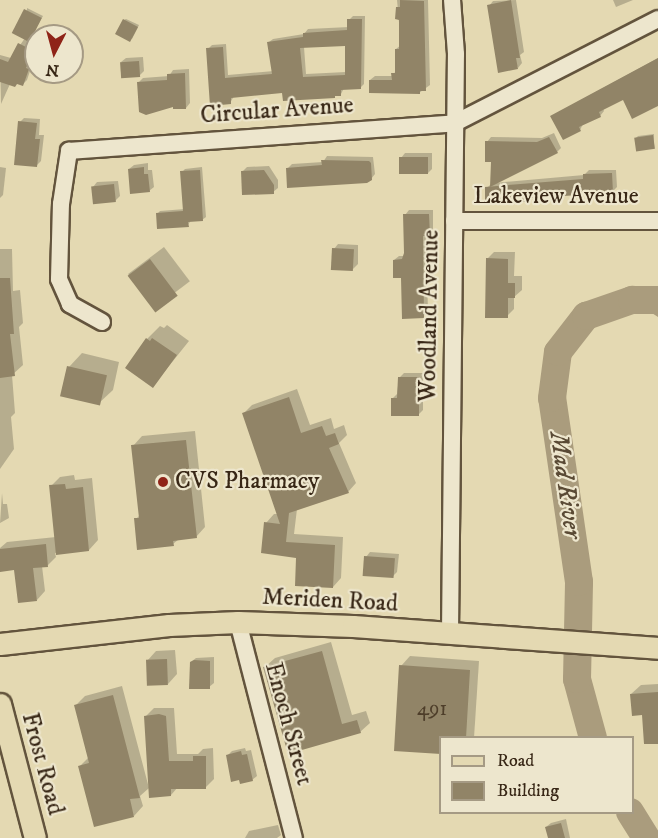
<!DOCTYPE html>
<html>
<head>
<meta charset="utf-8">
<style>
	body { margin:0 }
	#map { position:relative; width:658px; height:838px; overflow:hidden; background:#e4d9b2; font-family:"IM FELL DW Pica",serif }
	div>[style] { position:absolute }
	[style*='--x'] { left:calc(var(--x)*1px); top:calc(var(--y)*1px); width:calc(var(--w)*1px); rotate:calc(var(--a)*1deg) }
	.water>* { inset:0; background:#aa9c7d }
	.shadow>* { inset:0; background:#0003; transform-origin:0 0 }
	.river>* { height:28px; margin:-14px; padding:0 14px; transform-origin:14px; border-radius:14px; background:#aa9c7d }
	.building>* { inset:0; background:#918467; transform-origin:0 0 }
	.roads { filter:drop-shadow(2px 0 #63543d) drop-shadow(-2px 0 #63543d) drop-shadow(0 2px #63543d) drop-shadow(0 -2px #63543d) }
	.minor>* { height:16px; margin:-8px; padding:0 8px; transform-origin:8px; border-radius:8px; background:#ede6cd }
	.major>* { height:21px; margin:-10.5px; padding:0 10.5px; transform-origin:10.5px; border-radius:10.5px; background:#e4d9b2 }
	.dots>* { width:16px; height:16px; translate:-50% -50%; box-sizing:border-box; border:3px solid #ede6cd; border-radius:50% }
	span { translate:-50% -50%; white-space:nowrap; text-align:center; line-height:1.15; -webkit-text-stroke:4.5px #ede6cd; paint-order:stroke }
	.number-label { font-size:21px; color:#4e3e2a }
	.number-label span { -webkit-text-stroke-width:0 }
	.street-label { font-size:24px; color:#382716 }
	.poi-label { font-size:24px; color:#382716 }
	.left { translate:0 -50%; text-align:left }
	.water-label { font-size:26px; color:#5a4a35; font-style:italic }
	.legend { position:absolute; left:439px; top:736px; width:195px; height:78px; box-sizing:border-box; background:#ede6cd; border:2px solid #a59a84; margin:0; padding:8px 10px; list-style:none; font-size:18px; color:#382716 }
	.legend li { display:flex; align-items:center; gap:12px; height:30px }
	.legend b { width:30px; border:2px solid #a59a84 }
	.north { position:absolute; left:24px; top:24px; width:60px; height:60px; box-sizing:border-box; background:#ede6cd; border:2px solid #a59a84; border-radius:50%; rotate:186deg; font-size:16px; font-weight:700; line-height:24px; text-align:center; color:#382716 }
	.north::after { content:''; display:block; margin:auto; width:21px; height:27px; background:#8f2418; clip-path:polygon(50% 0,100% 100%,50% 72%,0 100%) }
</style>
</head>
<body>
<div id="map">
	<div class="water">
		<i style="clip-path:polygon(658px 289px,658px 317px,632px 300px,637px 293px)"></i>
	</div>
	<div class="shadow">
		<i style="clip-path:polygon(397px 0,428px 0,430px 85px,419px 93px,370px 80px,375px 76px,393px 76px,396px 70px,396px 49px,401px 45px)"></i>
		<i style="clip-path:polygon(516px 0,524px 52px,520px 55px,522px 63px,518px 68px,489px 6px,493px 1px)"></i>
		<i style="clip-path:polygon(613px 0,633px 0,616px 7px)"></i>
		<i style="clip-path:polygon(27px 8px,43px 16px,28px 42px,36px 47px,28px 64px,32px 65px,27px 80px,23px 84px,10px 84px,1px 104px,0 55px,11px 58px,25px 38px)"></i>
		<i style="clip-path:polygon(evenodd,353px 16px,365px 16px,364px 84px,360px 88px,344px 88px,341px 94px,284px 92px,234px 96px,230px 103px,208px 49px,212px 45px,226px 44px,228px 75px,274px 71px,269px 42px,273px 39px,304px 34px,308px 29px,349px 27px,349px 20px,353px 16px,347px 44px,346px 72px,306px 74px,304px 47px,347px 44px)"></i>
		<i style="clip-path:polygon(126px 19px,139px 25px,132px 39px,124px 20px)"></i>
		<i style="clip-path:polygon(143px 57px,144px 71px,139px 76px,121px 62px,126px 58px)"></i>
		<i style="clip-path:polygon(658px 58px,658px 97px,624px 98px,603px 108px,604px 111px,600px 116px,583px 124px,580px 130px,552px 116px)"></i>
		<i style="clip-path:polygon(189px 69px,190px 103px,186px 108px,139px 82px,143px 78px,169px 76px,173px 70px)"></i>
		<i style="clip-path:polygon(24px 118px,40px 119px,39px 135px,44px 135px,41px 161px,36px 166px,20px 122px)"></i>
		<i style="clip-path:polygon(554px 133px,561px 148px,557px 152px,494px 183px,584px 175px,589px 170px,616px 170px,617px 187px,612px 192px,533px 197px,529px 200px,487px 188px,491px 184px,492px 161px,487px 142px,491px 137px,542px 138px)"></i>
		<i style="clip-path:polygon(654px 134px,654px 148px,636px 138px,638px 136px)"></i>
		<i style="clip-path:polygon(405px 153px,432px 153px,432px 169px,428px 173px,401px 158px)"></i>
		<i style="clip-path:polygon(327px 156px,373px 157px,375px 174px,371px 179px,287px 169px,292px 164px,323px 162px)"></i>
		<i style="clip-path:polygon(148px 163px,148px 170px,152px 170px,154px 187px,149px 191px,129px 169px,134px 165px)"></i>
		<i style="clip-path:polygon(269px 166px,278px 180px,278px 188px,273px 192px,243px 171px,247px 167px)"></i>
		<i style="clip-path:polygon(0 167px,6px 168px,3px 195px,0 198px)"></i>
		<i style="clip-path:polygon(202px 167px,206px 217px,202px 220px,191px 220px,188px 225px,157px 214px,160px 211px,185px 209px,182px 172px,185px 169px)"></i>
		<i style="clip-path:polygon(118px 181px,120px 196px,115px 201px,93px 187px,97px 182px)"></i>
		<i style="clip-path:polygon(409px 210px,433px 210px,433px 230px,426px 235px,428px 312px,423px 316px,394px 260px,399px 256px,405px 256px,405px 215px)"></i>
		<i style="clip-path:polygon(338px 244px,358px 245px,358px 264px,353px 269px,334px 249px)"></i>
		<i style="left:164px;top:247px;width:43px;height:45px;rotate:53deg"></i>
		<i style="clip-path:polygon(0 249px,12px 249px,13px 291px,20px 290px,23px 323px,19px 327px,23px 365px,12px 375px,15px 413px,11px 417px,14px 449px,0 469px)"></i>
		<i style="clip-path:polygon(494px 252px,515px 252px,514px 276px,522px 276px,522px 290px,514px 297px,514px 309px,507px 316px,487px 259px)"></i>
		<i style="clip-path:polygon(167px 325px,189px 341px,153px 386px,147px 339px,160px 326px,164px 328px)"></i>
		<i style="clip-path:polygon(82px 353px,119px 362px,113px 390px,99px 403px,69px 367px)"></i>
		<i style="clip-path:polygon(404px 373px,423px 373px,423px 410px,418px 415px,393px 398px,397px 394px,399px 378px)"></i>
		<i style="clip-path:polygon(297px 389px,310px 425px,331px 418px,334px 429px,344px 425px,347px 435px,339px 443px,356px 483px,348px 492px,297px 509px,294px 534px,343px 537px,341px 578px,333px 587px,298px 557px,266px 523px,274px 514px,279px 514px,244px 413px,252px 405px)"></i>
		<i style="clip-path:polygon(195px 431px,205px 527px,196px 537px,179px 539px,173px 544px,136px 519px,140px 515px,133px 446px,142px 436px)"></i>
		<i style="clip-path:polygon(74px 475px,75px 480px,92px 478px,98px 540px,89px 550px,55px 553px,56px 557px,48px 565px,42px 566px,45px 591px,37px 600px,15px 569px,0 566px,0 548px,7px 542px,56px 537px,51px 486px,60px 477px)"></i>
		<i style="clip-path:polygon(2px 493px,3px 504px,7px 504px,9px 518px,0 523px)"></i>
		<i style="clip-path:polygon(370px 552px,399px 554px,397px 572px,393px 576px,366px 557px)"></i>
		<i style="clip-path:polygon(331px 642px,352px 715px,366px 711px,370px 723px,360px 732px,289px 752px,265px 667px,275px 658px)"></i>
		<i style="clip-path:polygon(175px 650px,177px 674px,168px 684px,147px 661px,156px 651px)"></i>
		<i style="clip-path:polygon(410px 656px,479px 661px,474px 738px,440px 738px,401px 666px)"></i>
		<i style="clip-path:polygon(214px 657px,214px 683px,209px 687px,191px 662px,196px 658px)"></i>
		<i style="clip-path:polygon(658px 684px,658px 742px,631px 694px,641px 685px)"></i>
		<i style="clip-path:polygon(122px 686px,149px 788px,140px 796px,143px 806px,134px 816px,80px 766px,89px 757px,76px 705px,85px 696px)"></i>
		<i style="clip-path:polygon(154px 708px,174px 708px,177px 754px,198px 754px,203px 749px,213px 748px,214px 779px,206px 787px,178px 787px,171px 795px,146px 716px)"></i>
		<i style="clip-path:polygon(245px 748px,246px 751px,251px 750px,257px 776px,252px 780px,228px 755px,232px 751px)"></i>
		<i style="clip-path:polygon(566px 819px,570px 838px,549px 838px,546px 827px,551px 823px)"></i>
		<i style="clip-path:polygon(278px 825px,281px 835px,277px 838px,245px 838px,249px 831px)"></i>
	</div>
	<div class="river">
		<i style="--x:593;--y:738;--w:61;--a:-105.2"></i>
		<i style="--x:577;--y:679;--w:97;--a:-88.8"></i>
		<i style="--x:579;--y:582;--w:186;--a:-98.3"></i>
		<i style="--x:552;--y:398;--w:46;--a:-82.6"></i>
		<i style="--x:558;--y:352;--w:46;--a:-52.1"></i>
		<i style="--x:586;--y:316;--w:49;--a:-19.2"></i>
		<i style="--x:632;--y:300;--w:26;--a:0"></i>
		<i style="--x:630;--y:812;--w:31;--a:58"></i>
	</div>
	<div class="building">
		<i style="clip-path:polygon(400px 0,424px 1px,426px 91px,420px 91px,420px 94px,369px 93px,369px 80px,392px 80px,391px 73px,395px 73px,395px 49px,399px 49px,399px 20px,395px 19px,396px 7px,400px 7px)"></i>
		<i style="clip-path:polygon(511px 0,520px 58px,516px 58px,518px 69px,498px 73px,487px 5px)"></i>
		<i style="left:24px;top:9px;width:20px;height:27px;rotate:27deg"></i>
		<i style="left:123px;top:19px;width:17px;height:17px;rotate:28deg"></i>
		<i style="clip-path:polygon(evenodd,347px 19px,362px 19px,361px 89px,341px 90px,341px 96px,335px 96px,335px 98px,283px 101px,282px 93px,231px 98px,231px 104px,210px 106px,206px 48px,223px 47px,225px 78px,272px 74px,267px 42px,303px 37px,303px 33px,347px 30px,347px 19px,345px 46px,345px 75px,303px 77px,300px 48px,345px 46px)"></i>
		<i style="clip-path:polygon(18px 43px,34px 51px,26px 68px,29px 69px,23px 86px,17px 84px,15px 87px,0 82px,0 59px,8px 62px)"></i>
		<i style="clip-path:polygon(658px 58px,658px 106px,632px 119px,623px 100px,599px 112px,601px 117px,579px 127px,581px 131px,563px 140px,550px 116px)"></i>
		<i style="left:139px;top:61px;width:16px;height:19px;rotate:86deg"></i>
		<i style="clip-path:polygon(185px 73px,186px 109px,173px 109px,173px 107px,146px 115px,139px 112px,137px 82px,167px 80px,167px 74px)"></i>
		<i style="clip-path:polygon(18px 121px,37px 123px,35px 139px,40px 139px,37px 167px,14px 165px)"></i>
		<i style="left:653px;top:135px;width:14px;height:19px;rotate:82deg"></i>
		<i style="clip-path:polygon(549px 137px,558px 153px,490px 187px,491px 162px,485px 162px,485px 141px,537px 142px)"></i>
		<i style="left:399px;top:157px;width:29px;height:17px"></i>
		<i style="clip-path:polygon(321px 160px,369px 161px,371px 163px,372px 180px,367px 183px,287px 188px,286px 168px,322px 165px)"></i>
		<i style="clip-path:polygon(144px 167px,144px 174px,148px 174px,150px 192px,130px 194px,128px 169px)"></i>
		<i style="clip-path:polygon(200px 170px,203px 221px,188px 222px,189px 227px,157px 229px,156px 213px,183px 211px,180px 171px)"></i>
		<i style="clip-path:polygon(264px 170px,274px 185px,274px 194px,242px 195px,241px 171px)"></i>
		<i style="clip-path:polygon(612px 173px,613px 193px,530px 198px,530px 202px,485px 200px,485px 187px,583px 179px,583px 174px)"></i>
		<i style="left:114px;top:184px;width:18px;height:23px;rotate:84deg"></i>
		<i style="clip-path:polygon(403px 214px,429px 214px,430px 236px,423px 236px,424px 318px,402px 319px,401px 278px,393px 278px,393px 260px,402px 259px,404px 253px)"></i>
		<i style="left:332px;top:248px;width:22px;height:22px;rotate:3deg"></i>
		<i style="clip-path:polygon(486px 258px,508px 259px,508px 283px,515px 283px,515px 298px,508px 298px,508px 318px,485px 318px)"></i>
		<i style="left:150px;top:259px;width:46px;height:28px;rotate:53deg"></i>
		<i style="clip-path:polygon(0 278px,10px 278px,14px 334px,10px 334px,15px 376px,0 378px)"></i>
		<i style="clip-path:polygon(146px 338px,150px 341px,152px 338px,177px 355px,153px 388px,125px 368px)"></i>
		<i style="left:67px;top:366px;width:41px;height:31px;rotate:13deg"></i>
		<i style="clip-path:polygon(398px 377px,419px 377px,419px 416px,391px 416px,391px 398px,397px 398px)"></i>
		<i style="clip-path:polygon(289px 397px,301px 433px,322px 426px,326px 436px,335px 433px,339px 444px,329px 448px,349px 493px,289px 513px,286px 542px,335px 545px,333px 588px,295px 586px,296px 558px,261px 553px,264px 522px,280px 524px,242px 413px)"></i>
		<i style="clip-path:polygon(186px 440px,197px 538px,173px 541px,174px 546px,137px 550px,134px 518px,139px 518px,131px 445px)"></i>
		<i style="clip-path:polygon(65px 484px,66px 489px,83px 487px,89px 551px,56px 555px,49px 485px)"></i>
		<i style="clip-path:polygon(46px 544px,48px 567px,33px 568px,37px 601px,18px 603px,14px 570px,0 572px,0 549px)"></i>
		<i style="left:364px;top:556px;width:31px;height:20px;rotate:4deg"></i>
		<i style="clip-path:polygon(322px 651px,342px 724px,357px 720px,361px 733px,288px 754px,263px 667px)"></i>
		<i style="left:167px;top:659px;width:26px;height:21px;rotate:88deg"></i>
		<i style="clip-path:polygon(194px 660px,210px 661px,210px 689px,189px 689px,190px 662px)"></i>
		<i style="clip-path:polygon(399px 665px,470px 670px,466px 738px,441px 738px,441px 754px,394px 751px)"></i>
		<i style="clip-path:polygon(658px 692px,658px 744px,644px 744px,642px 715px,632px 716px,630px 694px)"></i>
		<i style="clip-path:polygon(113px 695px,140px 798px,130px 799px,134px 817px,94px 827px,78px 766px,89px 763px,74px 705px)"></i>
		<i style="clip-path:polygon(159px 714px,166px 716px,169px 761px,193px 761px,193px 756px,206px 756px,206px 789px,171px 789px,171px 796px,149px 798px,144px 716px)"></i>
		<i style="clip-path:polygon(241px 751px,242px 755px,247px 754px,253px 781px,240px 784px,239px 780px,231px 782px,226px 755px)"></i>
		<i style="clip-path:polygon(561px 823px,565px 838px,548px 838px,545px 827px)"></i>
	</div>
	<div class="roads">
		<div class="minor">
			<i style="--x:454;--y:221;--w:204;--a:0"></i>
			<i style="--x:102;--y:322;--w:37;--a:-151"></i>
			<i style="--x:70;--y:304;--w:27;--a:-114"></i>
			<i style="--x:59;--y:279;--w:75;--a:-88.5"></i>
			<i style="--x:61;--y:204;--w:54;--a:-81.4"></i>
			<i style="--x:69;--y:151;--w:387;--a:-4.1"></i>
			<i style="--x:455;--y:123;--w:228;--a:-27.1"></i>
			<i style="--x:238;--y:622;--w:223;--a:75.5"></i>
			<i style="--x:450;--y:633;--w:579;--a:-89.41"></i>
			<i style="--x:456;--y:54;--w:54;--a:-94.2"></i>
		</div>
		<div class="major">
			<i style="--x:0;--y:644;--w:170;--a:-6.4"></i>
			<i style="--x:169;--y:625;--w:69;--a:-2.5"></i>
			<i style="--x:238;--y:622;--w:115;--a:2"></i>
			<i style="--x:353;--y:626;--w:306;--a:4.1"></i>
			<i style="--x:0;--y:704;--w:138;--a:75.4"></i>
		</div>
	</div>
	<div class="dots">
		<i style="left:163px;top:482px;background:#8f2418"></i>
	</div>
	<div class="number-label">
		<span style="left:432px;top:709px">491</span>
	</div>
	<div class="street-label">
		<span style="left:277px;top:111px;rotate:-4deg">Circular Avenue</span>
		<span style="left:556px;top:197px">Lakeview Avenue</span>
		<span style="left:430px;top:316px;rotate:-89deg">Woodland Avenue</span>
		<span style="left:330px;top:601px;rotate:3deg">Meriden Road</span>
		<span style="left:288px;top:724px;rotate:75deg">Enoch Street</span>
		<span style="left:42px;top:764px;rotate:75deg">Frost Road</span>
	</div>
	<div class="poi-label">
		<span class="left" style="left:175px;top:482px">CVS Pharmacy</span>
	</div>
	<div class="water-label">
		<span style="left:565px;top:485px;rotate:82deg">Mad River</span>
	</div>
	<ul class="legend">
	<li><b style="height:8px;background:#e4d9b2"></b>Road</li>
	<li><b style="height:16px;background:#918467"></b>Building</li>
	</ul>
	<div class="north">N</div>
</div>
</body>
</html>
